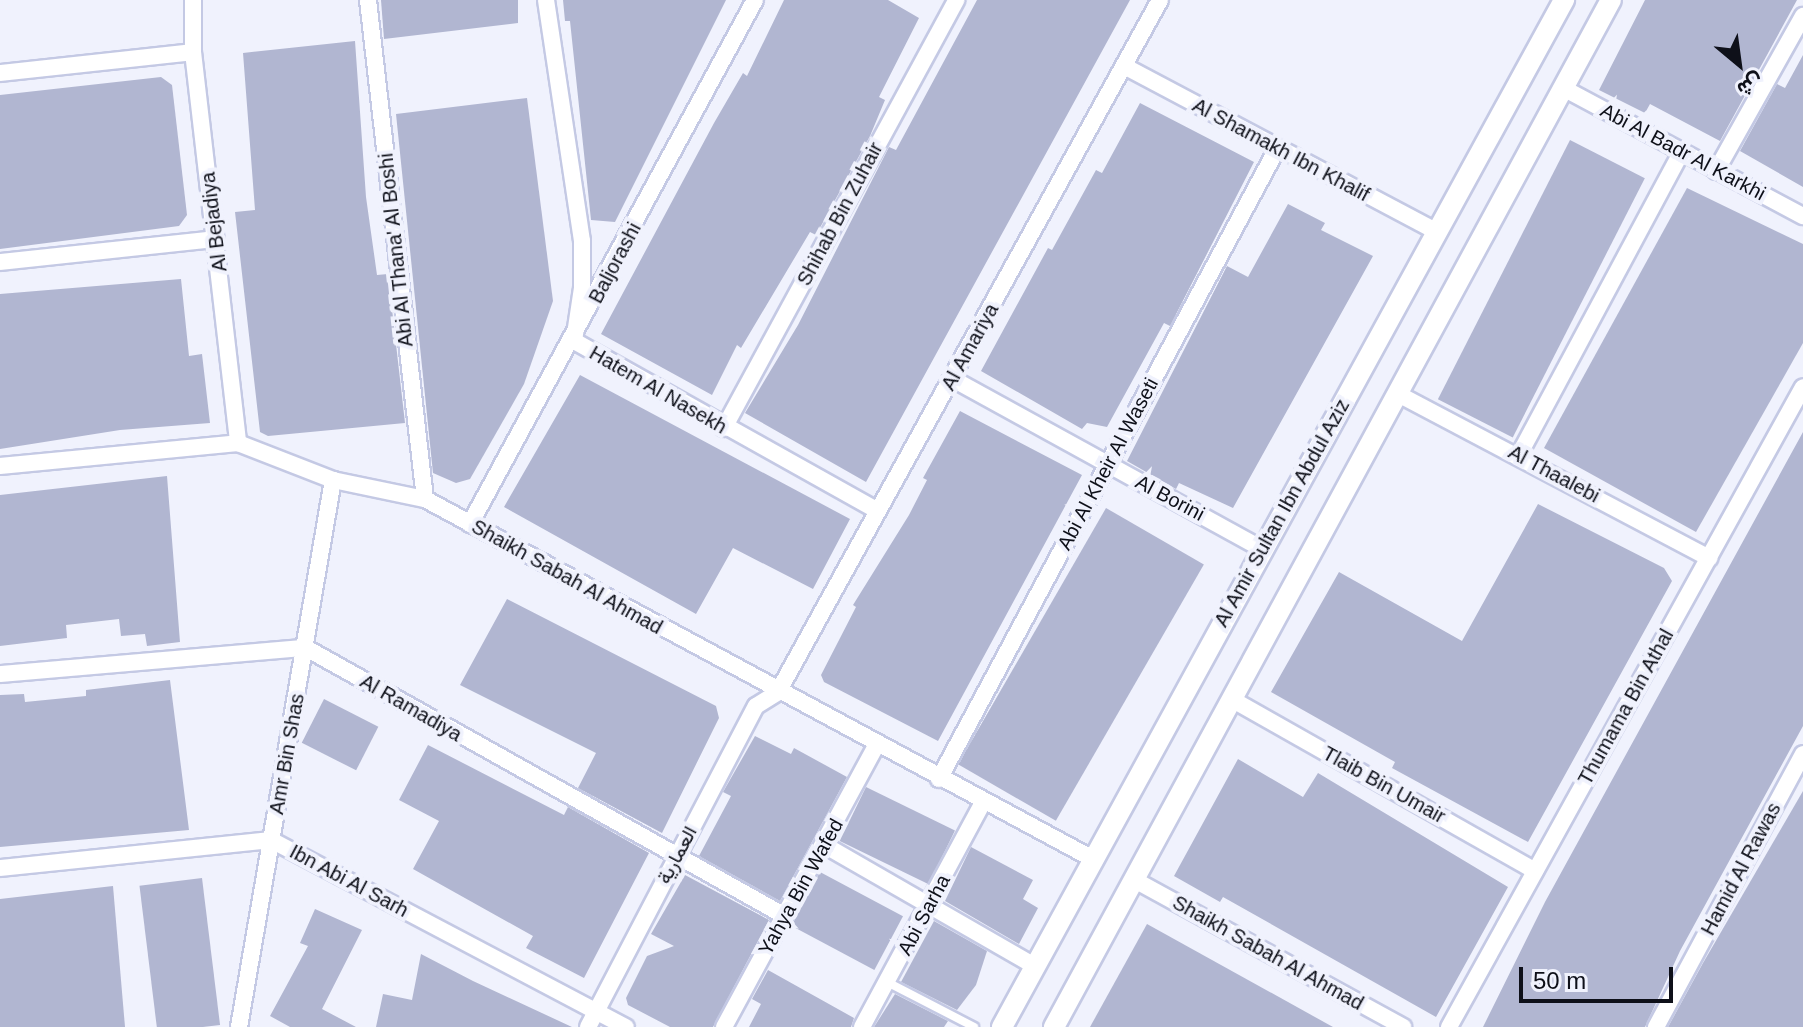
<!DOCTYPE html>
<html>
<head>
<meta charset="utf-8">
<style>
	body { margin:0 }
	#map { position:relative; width:1803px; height:1027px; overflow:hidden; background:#f0f2fd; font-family:Helvetica,Vazirmatn,sans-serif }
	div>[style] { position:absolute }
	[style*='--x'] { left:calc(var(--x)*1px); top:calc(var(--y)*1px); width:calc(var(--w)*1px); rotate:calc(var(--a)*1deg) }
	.building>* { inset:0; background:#b1b6d1; transform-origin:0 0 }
	.roads { filter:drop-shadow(2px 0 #c4c9e4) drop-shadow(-2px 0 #c4c9e4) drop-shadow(0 2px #c4c9e4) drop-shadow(0 -2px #c4c9e4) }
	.service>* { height:8px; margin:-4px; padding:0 4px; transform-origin:4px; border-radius:4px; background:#fff }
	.minor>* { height:16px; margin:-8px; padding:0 8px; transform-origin:8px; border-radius:8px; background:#fff }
	.tertiary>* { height:20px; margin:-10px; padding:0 10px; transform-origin:10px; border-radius:10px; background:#fff }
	span { translate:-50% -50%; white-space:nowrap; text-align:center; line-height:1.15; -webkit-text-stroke:8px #f0f2fd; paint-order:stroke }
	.street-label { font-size:20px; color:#0e1019 }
	.north { position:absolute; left:1699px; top:24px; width:80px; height:80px; -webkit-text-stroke:6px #f0f2fd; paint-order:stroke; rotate:151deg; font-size:22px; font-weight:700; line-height:32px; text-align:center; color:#0e1019 }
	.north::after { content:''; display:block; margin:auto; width:28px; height:36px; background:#0e1019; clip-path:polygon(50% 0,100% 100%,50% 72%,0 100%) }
	.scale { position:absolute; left:1519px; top:967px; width:154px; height:36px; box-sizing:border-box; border:4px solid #0e1019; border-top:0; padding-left:10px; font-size:24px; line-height:28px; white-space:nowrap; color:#0e1019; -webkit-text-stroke:6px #f0f2fd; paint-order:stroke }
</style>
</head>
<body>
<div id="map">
	<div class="building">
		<i style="clip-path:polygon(381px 0,518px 0,518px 23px,384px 39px)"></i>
		<i style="clip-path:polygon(563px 0,726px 0,615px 222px,591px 220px,570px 21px,565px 21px)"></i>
		<i style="clip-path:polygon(784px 0,888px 0,919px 18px,879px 97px,885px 100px,870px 136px,816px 235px,810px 232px,741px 348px,737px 345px,712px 395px,601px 334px,714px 123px,743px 73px,747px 76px)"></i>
		<i style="clip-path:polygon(977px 0,1130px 0,866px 482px,745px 413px,798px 325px,889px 147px,896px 150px)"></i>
		<i style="clip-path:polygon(1645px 0,1797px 0,1720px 141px,1650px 104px,1645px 113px,1599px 90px)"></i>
		<i style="clip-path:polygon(355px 41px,366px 197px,377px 275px,388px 274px,405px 423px,268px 436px,260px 432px,235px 212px,255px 210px,243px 53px)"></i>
		<i style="clip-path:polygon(1803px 55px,1803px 187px,1740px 151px,1777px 84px,1785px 88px)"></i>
		<i style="clip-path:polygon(161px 77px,172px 85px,187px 215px,179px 226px,0 249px,0 95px)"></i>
		<i style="clip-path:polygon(527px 98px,553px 301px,524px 384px,470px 479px,456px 483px,433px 473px,396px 114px)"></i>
		<i style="clip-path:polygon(1140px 103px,1254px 162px,1170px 326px,1164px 323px,1107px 427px,1087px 423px,1082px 429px,981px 371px,1048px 248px,1052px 250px,1096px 170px,1102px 173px)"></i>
		<i style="left:1570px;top:140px;width:84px;height:291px;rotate:27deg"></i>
		<i style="clip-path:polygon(1687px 188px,1803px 244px,1803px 343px,1696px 532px,1544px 448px)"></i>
		<i style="clip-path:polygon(1288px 204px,1325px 223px,1321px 230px,1373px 256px,1233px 508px,1179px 483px,1176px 489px,1127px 461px,1227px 266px,1248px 277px)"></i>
		<i style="clip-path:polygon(181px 279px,189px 356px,202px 354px,210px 423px,120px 430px,0 449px,0 294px)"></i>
		<i style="clip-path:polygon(580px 375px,850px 519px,813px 589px,733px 548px,696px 614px,504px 507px)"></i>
		<i style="clip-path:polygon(960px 411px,1082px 475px,938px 741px,824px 682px,821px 675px,856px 607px,853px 605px,909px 515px,927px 480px,923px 478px)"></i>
		<i style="clip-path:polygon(1803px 432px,1803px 726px,1680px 951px,1645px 1027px,1483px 1027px,1545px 902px)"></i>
		<i style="clip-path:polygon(167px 476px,180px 642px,147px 646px,145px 634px,121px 636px,119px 619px,66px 625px,67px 638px,0 646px,0 495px)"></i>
		<i style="clip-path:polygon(1538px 504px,1664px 568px,1672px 581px,1528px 842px,1392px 768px,1395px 762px,1271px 692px,1339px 572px,1462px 641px)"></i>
		<i style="left:1106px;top:508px;width:113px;height:296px;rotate:30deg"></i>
		<i style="clip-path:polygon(507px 599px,716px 706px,719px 718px,662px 833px,578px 788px,596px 753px,460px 685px)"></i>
		<i style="clip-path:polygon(170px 680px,189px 830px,0 847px,0 695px,24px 694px,25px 702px,86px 696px,86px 690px)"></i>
		<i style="left:324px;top:699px;width:61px;height:49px;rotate:27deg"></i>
		<i style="clip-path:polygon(755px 736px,791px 754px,794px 748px,847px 777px,780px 901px,699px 856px,731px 796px,723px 792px)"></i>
		<i style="clip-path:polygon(428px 745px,564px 815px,568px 807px,649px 853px,584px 978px,526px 948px,533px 936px,413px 869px,439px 821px,399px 800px)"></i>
		<i style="clip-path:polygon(1238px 759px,1303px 797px,1318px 773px,1508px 887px,1436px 1017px,1223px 897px,1220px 902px,1174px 876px)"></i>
		<i style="left:866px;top:787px;width:99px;height:60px;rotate:26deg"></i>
		<i style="clip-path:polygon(1803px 791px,1803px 1027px,1668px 1027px,1703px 963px)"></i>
		<i style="clip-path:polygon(971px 847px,1033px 880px,1023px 899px,1038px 908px,1019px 944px,945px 901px)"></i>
		<i style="left:820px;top:872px;width:94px;height:61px;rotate:28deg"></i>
		<i style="clip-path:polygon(685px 875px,769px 920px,713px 1027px,670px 1027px,628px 1005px,626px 998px,647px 956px,674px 946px,651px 934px)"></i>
		<i style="left:202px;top:878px;width:148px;height:63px;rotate:83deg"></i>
		<i style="clip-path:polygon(113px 886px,125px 1027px,0 1027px,0 899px)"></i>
		<i style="clip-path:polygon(315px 909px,362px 930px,322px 1009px,356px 1027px,290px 1027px,270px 1016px,308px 946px,300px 943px)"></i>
		<i style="clip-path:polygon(934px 921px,987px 951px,976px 985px,957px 1010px,901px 982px)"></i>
		<i style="clip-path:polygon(1147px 924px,1333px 1027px,1090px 1027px)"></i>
		<i style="clip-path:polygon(421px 954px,473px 981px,572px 1027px,376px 1027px,383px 994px,412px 1000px)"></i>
		<i style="clip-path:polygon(768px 970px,854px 1018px,851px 1027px,749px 1027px,761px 1004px,752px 999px)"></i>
		<i style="clip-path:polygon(895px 994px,948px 1021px,944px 1027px,874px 1027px)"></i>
	</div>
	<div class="roads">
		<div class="service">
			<i style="--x:887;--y:982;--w:98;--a:27.3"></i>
		</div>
		<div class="minor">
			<i style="--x:193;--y:0;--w:52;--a:90"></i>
			<i style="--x:193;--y:52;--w:394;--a:83.4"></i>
			<i style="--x:368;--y:0;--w:502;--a:83.48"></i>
			<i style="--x:546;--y:0;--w:244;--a:81.5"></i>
			<i style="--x:582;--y:241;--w:47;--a:90"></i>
			<i style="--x:582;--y:288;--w:54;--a:98.6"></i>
			<i style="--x:574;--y:341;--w:347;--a:29.2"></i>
			<i style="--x:1124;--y:66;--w:355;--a:27.9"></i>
			<i style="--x:0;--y:73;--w:194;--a:-6.2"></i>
			<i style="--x:1563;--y:88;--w:272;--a:28.1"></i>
			<i style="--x:1716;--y:171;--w:178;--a:-60.7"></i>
			<i style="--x:0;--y:262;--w:217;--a:-6.1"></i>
			<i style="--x:953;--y:379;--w:351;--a:28.8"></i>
			<i style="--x:1398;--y:394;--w:352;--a:27.8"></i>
			<i style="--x:724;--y:428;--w:487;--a:-61.5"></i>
			<i style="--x:1519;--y:455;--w:343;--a:-61.8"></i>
			<i style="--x:0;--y:466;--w:239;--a:-5.5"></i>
			<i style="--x:238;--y:443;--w:102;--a:21.3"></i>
			<i style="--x:333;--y:480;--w:94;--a:11.7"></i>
			<i style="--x:425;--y:499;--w:759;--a:28.32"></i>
			<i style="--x:470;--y:524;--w:596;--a:-61.46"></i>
			<i style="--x:0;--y:674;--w:307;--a:-4.9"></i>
			<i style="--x:306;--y:648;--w:549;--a:29.23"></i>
			<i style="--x:1233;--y:700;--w:347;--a:29.5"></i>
			<i style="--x:939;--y:779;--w:715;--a:-61.79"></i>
			<i style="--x:826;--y:846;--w:241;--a:29.9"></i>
			<i style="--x:0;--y:868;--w:272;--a:-5.9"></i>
			<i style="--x:271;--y:840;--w:401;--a:27.8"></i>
			<i style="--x:1133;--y:879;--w:308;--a:28.7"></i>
			<i style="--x:239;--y:1027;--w:555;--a:-80.25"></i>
			<i style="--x:588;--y:1027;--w:362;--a:-62.4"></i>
			<i style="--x:756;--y:706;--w:26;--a:-32"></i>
			<i style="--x:778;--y:692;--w:790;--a:-61.1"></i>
			<i style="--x:724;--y:1027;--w:319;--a:-61.6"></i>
			<i style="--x:862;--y:1027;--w:255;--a:-61.7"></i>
			<i style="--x:1449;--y:1027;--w:731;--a:-61.05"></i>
			<i style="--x:1656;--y:1027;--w:310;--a:-61.7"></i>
		</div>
		<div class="tertiary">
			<i style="--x:1002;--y:1027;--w:1171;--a:-61.31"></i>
			<i style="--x:1054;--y:1027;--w:1168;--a:-61.53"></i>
		</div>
	</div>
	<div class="street-label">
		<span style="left:1281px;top:150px;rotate:28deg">Al Shamakh Ibn Khalif</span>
		<span style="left:1683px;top:152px;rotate:28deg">Abi Al Badr Al Karkhi</span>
		<span style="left:840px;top:214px;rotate:-62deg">Shihab Bin Zuhair</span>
		<span style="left:214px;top:222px;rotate:-97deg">Al Bejadiya</span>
		<span style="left:396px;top:250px;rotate:-96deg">Abi Al Thana' Al Boshi</span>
		<span style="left:615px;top:263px;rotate:-62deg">Baljorashi</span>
		<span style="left:970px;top:347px;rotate:-61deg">Al Amariya</span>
		<span style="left:658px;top:390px;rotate:30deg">Hatem Al Nasekh</span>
		<span style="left:1108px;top:464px;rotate:-62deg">Abi Al Kheir Al Waseti</span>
		<span style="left:1554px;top:474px;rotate:28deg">Al Thaalebi</span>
		<span style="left:1170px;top:498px;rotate:28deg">Al Borini</span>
		<span style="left:1282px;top:513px;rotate:-61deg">Al Amir Sultan Ibn Abdul Aziz</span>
		<span style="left:567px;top:577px;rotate:29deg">Shaikh Sabah Al Ahmad</span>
		<span style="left:1626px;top:707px;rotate:-61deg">Thumama Bin Athal</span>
		<span style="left:411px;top:708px;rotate:30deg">Al Ramadiya</span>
		<span style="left:287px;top:754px;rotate:-80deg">Amr Bin Shas</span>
		<span style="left:1384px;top:785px;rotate:29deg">Tlaib Bin Umair</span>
		<span style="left:677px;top:855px;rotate:-62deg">العمارية</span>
		<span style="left:1741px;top:869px;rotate:-62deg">Hamid Al Rawas</span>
		<span style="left:349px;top:881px;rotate:28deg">Ibn Abi Al Sarh</span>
		<span style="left:801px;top:887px;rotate:-61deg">Yahya Bin Wafed</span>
		<span style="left:924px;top:915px;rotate:-62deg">Abi Sarha</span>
		<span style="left:1268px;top:953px;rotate:29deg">Shaikh Sabah Al Ahmad</span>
	</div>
	<div class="north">ش</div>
	<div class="scale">50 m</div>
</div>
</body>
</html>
